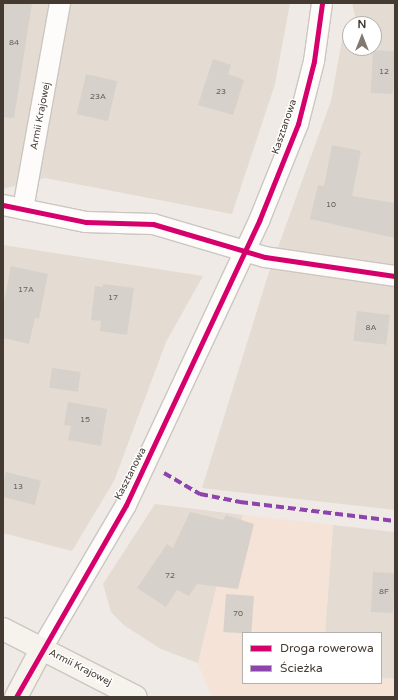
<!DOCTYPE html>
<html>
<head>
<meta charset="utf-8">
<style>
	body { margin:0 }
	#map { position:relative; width:398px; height:700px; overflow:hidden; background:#efeae5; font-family:"Varela Round",sans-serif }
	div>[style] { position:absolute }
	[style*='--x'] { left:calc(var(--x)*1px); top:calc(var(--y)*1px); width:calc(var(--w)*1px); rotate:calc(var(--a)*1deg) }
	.residential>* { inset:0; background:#e4dbd2 }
	.commercial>* { inset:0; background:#f4e3d6 }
	.building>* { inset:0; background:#d7d1cc; transform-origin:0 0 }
	.roads { filter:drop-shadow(1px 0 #cbc6c1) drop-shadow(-1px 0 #cbc6c1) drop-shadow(0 1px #cbc6c1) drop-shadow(0 -1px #cbc6c1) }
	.street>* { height:20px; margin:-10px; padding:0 10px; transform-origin:10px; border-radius:10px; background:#fdfcfb }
	.secondary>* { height:22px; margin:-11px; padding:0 11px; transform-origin:11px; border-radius:11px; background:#f6f2ec }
	.quiet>* { height:4px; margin-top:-2px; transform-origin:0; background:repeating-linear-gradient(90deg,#8e44ad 0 8px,transparent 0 12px) }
	.cycleway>* { height:5px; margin:-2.5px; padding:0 2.5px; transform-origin:2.5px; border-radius:2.5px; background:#d6006c }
	span { translate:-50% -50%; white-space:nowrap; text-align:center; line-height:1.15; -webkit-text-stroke:3px #fff; paint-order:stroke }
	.number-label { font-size:8px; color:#6a615a }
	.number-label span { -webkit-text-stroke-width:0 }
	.street-label { font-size:10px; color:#443a32 }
	.frame { position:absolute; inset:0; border:4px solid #443a32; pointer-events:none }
	.legend { position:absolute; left:242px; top:632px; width:140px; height:52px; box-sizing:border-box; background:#fff; border:1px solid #b4b0ad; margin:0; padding:5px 7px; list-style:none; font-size:12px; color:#443a32 }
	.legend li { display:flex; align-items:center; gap:8px; height:20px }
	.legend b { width:20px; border:1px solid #b4b0ad }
	.north { position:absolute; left:342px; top:16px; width:40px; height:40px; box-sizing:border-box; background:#fff; border:1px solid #b4b0ad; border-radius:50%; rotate:0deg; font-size:11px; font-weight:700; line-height:16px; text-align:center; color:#443a32 }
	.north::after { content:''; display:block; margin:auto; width:14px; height:18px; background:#807871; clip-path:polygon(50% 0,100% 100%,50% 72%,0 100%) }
</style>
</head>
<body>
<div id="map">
	<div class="residential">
		<i style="clip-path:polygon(3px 3px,290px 3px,275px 84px,232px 214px,45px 178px,3px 189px)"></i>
		<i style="clip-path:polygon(352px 3px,395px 3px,395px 510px,202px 488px,268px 275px,331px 101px,343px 34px,350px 34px,350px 48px,374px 48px,374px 24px,357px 24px)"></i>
		<i style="clip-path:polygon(3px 245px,203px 276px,166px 342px,114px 481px,72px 551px,3px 533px)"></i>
		<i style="clip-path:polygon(155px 504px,243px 515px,226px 583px,218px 581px,198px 663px,161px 649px,125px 626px,111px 612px,103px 584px)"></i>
		<i style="clip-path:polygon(333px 525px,395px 532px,395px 679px,381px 678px,381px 633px,325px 633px)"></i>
	</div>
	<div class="commercial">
		<i style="clip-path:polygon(243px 515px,333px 525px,325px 633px,243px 633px,243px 683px,381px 683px,381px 678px,395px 679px,395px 697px,212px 697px,198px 663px,218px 581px,226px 583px)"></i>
	</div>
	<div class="building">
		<i style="clip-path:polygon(3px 3px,32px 3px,14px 118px,3px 117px)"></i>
		<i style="left:373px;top:50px;width:22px;height:43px;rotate:3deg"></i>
		<i style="clip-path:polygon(213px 59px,231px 65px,228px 74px,244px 80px,233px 115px,198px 105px)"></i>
		<i style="left:86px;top:74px;width:32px;height:41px;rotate:13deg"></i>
		<i style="clip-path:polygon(332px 145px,361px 151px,352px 196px,395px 203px,395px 238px,310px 219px,318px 185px,324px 186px)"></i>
		<i style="clip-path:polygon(11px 266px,48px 274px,39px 319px,35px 318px,29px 344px,3px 338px,3px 306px)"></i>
		<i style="clip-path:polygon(103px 284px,134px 288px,127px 335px,100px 331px,101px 321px,91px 320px,95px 286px,103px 287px)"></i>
		<i style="left:357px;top:311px;width:33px;height:30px;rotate:7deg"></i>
		<i style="left:52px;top:368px;width:29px;height:20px;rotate:8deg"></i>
		<i style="clip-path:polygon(68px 402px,107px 409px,101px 446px,68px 440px,71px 426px,64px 425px)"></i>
		<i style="left:6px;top:472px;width:36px;height:25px;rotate:14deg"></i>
		<i style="clip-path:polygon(190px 512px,223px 520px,226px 515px,254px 524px,238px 589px,197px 584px,189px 596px,177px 590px,166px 607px,137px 588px,167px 544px,173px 548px)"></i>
		<i style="left:373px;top:572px;width:22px;height:40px;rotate:3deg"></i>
		<i style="left:226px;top:594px;width:28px;height:38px;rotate:4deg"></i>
	</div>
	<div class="roads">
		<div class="street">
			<i style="--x:3;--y:205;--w:85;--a:11.6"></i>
			<i style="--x:86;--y:222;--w:67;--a:1.7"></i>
			<i style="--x:153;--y:224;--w:117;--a:16.4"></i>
			<i style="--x:265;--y:257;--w:131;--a:8.3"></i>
			<i style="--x:23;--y:209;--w:209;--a:-79.8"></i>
			<i style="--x:42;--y:648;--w:166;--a:-59.6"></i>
			<i style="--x:126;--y:505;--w:314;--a:-64.9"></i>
			<i style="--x:259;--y:221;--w:105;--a:-68.1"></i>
			<i style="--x:298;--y:124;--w:65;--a:-75.7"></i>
			<i style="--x:314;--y:61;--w:59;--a:-82.1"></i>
		</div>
		<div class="secondary">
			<i style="--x:3;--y:629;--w:149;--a:27.1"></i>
			<i style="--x:16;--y:697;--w:55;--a:-62"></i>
		</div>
	</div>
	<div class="quiet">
		<i style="--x:164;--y:473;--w:42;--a:30.3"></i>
		<i style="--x:200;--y:494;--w:41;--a:11.3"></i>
		<i style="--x:240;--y:502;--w:156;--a:7"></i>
	</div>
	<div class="cycleway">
		<i style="--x:3;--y:205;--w:85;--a:11.6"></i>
		<i style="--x:86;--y:222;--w:67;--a:1.7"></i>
		<i style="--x:153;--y:224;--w:117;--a:16.4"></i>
		<i style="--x:265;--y:257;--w:131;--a:8.3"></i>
		<i style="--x:16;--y:697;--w:221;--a:-60.2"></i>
		<i style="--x:126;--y:505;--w:314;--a:-64.9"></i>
		<i style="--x:259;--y:221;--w:105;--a:-68.1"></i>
		<i style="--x:298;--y:124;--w:65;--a:-75.7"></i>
		<i style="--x:314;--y:61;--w:59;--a:-82.1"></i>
	</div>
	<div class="number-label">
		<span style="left:14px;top:43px">84</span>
		<span style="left:384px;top:72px">12</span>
		<span style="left:221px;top:92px">23</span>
		<span style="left:98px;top:97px">23A</span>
		<span style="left:331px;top:205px">10</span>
		<span style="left:26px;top:290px">17A</span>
		<span style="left:113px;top:298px">17</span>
		<span style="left:371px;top:328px">8A</span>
		<span style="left:85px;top:420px">15</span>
		<span style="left:18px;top:487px">13</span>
		<span style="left:170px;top:576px">72</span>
		<span style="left:384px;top:592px">8F</span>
		<span style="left:238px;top:614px">70</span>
	</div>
	<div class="street-label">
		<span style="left:41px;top:116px;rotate:-79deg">Armii Krajowej</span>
		<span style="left:285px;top:127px;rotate:-71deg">Kasztanowa</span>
		<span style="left:131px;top:474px;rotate:-63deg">Kasztanowa</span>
		<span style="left:80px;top:668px;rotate:27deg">Armii Krajowej</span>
	</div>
	<div class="frame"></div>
	<ul class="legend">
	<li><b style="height:5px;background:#d6006c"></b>Droga rowerowa</li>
	<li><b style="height:5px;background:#8e44ad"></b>Ścieżka</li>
	</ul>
	<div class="north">N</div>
</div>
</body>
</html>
